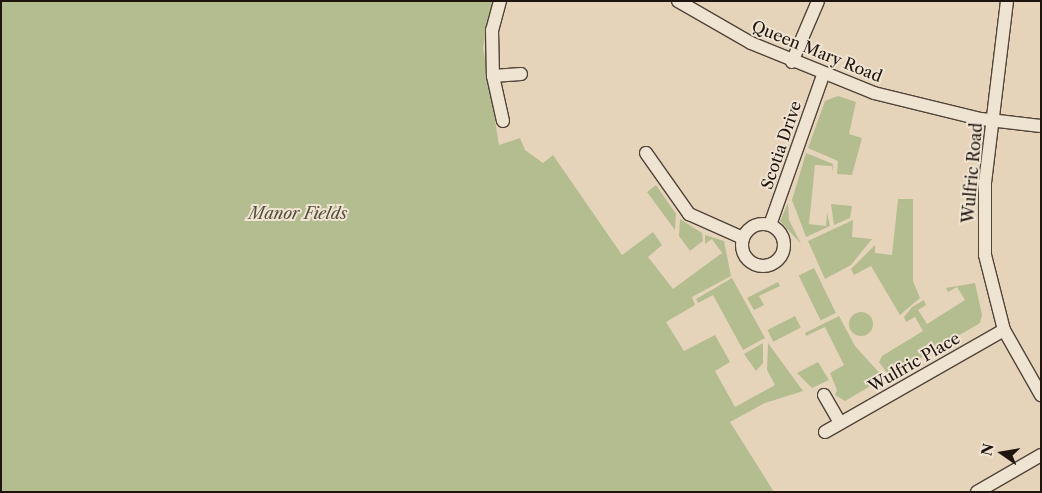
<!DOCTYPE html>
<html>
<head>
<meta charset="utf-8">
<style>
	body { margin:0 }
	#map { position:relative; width:1042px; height:493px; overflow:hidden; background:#e6d4ba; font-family:"Libre Caslon Text",serif }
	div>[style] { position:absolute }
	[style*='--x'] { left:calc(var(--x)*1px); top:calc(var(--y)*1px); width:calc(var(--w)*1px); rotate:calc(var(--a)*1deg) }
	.green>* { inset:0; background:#b4bd90; transform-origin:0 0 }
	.round { border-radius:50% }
	.roads { filter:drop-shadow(1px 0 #514439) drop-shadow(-1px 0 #514439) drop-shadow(0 1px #514439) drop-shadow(0 -1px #514439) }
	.street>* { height:12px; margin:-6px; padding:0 6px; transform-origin:6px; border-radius:6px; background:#efe3d2 }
	.street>.ring { margin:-6px; padding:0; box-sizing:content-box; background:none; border:12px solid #efe3d2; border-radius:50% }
	span { translate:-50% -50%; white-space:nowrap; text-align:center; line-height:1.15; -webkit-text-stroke:4px #efe3d2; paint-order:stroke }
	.street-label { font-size:16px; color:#1f140e }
	.park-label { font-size:16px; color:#534f3c; font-style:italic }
	.frame { position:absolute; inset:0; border:2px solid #1f140e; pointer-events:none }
	.north { position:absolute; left:977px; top:428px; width:50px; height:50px; -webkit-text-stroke:4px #efe3d2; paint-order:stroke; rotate:283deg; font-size:14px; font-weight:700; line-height:20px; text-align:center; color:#1f140e }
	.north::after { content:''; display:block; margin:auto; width:18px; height:22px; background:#1f140e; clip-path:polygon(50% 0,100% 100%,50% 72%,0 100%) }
</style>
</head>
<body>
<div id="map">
	<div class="green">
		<i style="clip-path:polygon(1px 1px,493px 1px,483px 48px,499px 145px,520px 138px,525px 150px,543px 163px,553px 155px,622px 255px,653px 232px,662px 245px,648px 257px,673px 289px,722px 253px,712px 239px,705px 244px,705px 235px,724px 241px,731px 276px,692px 297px,695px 305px,666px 322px,684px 351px,715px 335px,730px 362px,715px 371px,735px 407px,775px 385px,767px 370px,768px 343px,803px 391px,765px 403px,730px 422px,774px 492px,1px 492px)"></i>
		<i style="clip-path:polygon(838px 96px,856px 102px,849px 134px,862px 138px,852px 175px,837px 174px,838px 161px,808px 148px,825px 101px)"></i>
		<i style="clip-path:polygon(806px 153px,833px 164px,832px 174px,832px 166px,815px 165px,809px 224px,826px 226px,827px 212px,830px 226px,806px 237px,792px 200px)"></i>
		<i style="clip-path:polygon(656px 185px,676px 214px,675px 230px,647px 192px)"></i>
		<i style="clip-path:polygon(898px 199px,913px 199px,913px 281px,920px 298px,900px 315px,871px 266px,854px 275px,851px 269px,875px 245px,875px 253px,892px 255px)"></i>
		<i style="clip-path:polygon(788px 203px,789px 220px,801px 244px,780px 221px)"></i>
		<i style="clip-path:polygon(831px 204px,852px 206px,850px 218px,834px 225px)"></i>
		<i style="clip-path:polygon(680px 219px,702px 233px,703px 241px,690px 251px,679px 236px)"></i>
		<i style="clip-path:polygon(853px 220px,852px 237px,872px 239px,851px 265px,825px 279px,808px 241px)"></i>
		<i style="left:814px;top:268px;width:50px;height:17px;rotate:64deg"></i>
		<i style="clip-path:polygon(732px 278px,765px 338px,743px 350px,713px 295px,698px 303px,696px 299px)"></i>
		<i style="clip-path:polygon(778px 282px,780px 286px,759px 296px,764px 305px,754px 310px,747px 298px)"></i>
		<i style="clip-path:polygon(975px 283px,982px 315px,980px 323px,895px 373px,887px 373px,879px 362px,882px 356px,923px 331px,915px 317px,906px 322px,904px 317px,912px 307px,924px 300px,926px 305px,918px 310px,927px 324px,965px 300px,957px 287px,948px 292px,946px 288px)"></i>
		<i class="round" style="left:849px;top:312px;width:24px;height:24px"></i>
		<i style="left:795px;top:316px;width:13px;height:31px;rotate:63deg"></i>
		<i style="clip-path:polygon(839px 316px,855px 346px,884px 378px,845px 401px,835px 395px,837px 390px,830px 373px,844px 365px,825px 327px,806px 336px,805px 333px)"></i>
		<i style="clip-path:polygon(763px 343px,763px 363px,756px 371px,744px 354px)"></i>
		<i style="clip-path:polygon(818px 362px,829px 380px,812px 388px,797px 373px)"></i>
	</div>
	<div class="roads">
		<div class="street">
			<i style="--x:500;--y:1;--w:30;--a:105"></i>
			<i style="--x:492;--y:30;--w:46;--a:88.8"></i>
			<i style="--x:493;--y:76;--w:46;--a:77.5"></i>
			<i style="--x:678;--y:1;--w:84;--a:29.9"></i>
			<i style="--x:751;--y:43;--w:133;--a:22.1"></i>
			<i style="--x:874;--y:93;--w:110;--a:13.7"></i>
			<i style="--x:981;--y:119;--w:60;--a:6.7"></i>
			<i style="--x:1007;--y:1;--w:182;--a:96.9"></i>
			<i style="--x:985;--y:182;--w:73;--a:90"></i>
			<i style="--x:985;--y:255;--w:77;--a:75.8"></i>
			<i style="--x:1004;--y:330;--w:75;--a:60.4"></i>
			<i style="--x:792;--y:62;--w:66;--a:-66.9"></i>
			<i style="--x:493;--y:76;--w:28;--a:-4"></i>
			<i style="--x:646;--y:153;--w:75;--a:54.8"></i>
			<i style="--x:689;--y:214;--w:59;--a:24"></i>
			<i class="ring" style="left:742px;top:224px;width:30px;height:30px"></i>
			<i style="--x:770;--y:225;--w:159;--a:-70.5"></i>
			<i style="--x:824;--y:395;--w:32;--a:60"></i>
			<i style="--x:825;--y:432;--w:206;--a:-29.7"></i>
			<i style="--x:977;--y:492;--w:74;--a:-30"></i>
		</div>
	</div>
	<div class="street-label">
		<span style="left:817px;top:51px;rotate:22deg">Queen Mary Road</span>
		<span style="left:781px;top:145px;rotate:-71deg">Scotia Drive</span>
		<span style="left:972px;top:173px;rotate:-85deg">Wulfric Road</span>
		<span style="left:914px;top:362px;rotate:-30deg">Wulfric Place</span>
	</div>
	<div class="park-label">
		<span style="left:298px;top:213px">Manor Fields</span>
	</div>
	<div class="frame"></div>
	<div class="north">N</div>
</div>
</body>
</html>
